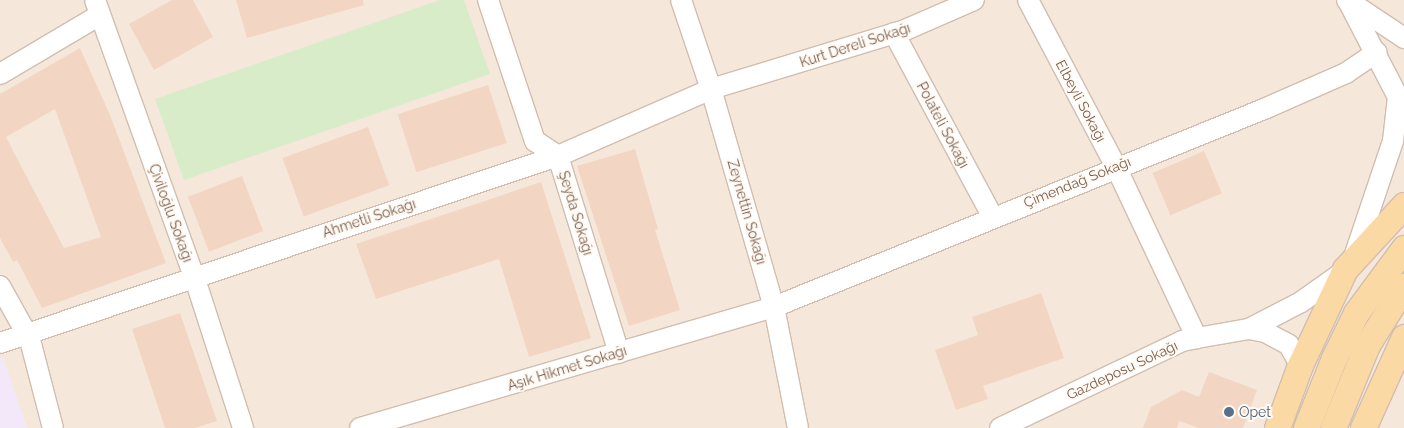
<!DOCTYPE html>
<html>
<head>
<meta charset="utf-8">
<style>
	body { margin:0 }
	#map { position:relative; width:1404px; height:428px; overflow:hidden; background:#fdf6ec; font-family:Raleway,sans-serif }
	div>[style] { position:absolute }
	[style*='--x'] { left:calc(var(--x)*1px); top:calc(var(--y)*1px); width:calc(var(--w)*1px); rotate:calc(var(--a)*1deg) }
	.residential>* { inset:0; background:#f5e8da; transform-origin:0 0 }
	.education>* { inset:0; background:#f3e8fa }
	.green>* { inset:0; background:#d8ecc9 }
	.building>* { inset:0; background:#f3d5c3; transform-origin:0 0 }
	.roads { filter:drop-shadow(1px 0 #d1beb0) drop-shadow(-1px 0 #d1beb0) drop-shadow(0 1px #d1beb0) drop-shadow(0 -1px #d1beb0) }
	.minor>* { height:20px; margin:-10px; padding:0 10px; transform-origin:10px; border-radius:10px; background:#fff }
	.major>* { height:25px; margin:-12.5px; padding:0 12.5px; transform-origin:12.5px; border-radius:12.5px; background:#fbd9a5 }
	.dots>* { width:14px; height:14px; translate:-50% -50%; box-sizing:border-box; border:2px solid #fffaf3; border-radius:50% }
	span { translate:-50% -50%; white-space:nowrap; text-align:center; line-height:1.15; -webkit-text-stroke:4px #fffaf3; paint-order:stroke }
	.street-label { font-size:14px; color:#7a5c4d }
	.service-label { font-size:14px; color:#4e5e75 }
	.left { translate:0 -50%; text-align:left }
</style>
</head>
<body>
<div id="map">
	<div class="residential">
		<i style="left:0;top:0;width:1404px;height:428px"></i>
	</div>
	<div class="education">
		<i style="clip-path:polygon(3px 357px,27px 428px,0 428px,0 358px)"></i>
	</div>
	<div class="green">
		<i style="clip-path:polygon(440px 0,464px 0,490px 74px,184px 180px,155px 99px)"></i>
	</div>
	<div class="building">
		<i style="clip-path:polygon(172px 0,193px 0,213px 37px,154px 70px,129px 24px)"></i>
		<i style="clip-path:polygon(236px 0,363px 0,364px 5px,247px 38px)"></i>
		<i style="clip-path:polygon(evenodd,80px 48px,110px 115px,166px 263px,42px 308px,17px 260px,13px 262px,0 238px,0 94px,80px 48px,55px 109px,101px 237px,64px 248px,6px 137px,55px 109px)"></i>
		<i style="left:488px;top:85px;width:61px;height:95px;rotate:72deg"></i>
		<i style="left:368px;top:127px;width:62px;height:91px;rotate:70deg"></i>
		<i style="clip-path:polygon(635px 149px,658px 229px,655px 230px,680px 310px,629px 326px,577px 166px)"></i>
		<i style="left:1204px;top:151px;width:46px;height:56px;rotate:67deg"></i>
		<i style="left:242px;top:176px;width:59px;height:58px;rotate:69deg"></i>
		<i style="clip-path:polygon(541px 182px,591px 338px,529px 357px,499px 259px,376px 299px,356px 244px)"></i>
		<i style="clip-path:polygon(1041px 293px,1064px 358px,983px 386px,988px 399px,956px 410px,935px 350px,978px 335px,972px 317px)"></i>
		<i style="clip-path:polygon(180px 313px,217px 421px,195px 428px,165px 428px,132px 329px)"></i>
		<i style="clip-path:polygon(1209px 372px,1257px 390px,1243px 428px,1199px 428px,1179px 421px,1177px 428px,1143px 428px,1151px 407px,1182px 390px,1199px 397px)"></i>
	</div>
	<div class="roads">
		<div class="minor">
			<i style="--x:95;--y:0;--w:293;--a:70.3"></i>
			<i style="--x:194;--y:276;--w:160;--a:72.1"></i>
			<i style="--x:488;--y:0;--w:149;--a:71.6"></i>
			<i style="--x:535;--y:141;--w:27;--a:33"></i>
			<i style="--x:558;--y:156;--w:206;--a:72.8"></i>
			<i style="--x:681;--y:0;--w:94;--a:71.4"></i>
			<i style="--x:711;--y:89;--w:227;--a:73.9"></i>
			<i style="--x:774;--y:307;--w:123;--a:78.8"></i>
			<i style="--x:1028;--y:0;--w:189;--a:62.2"></i>
			<i style="--x:1116;--y:167;--w:189;--a:64.7"></i>
			<i style="--x:1347;--y:0;--w:69;--a:33.7"></i>
			<i style="--x:1348;--y:1;--w:108;--a:62.5"></i>
			<i style="--x:1398;--y:97;--w:44;--a:96.5"></i>
			<i style="--x:1393;--y:141;--w:122;--a:108.6"></i>
			<i style="--x:894;--y:33;--w:208;--a:61.8"></i>
			<i style="--x:0;--y:74;--w:114;--a:-30.6"></i>
			<i style="--x:0;--y:286;--w:62;--a:60.9"></i>
			<i style="--x:30;--y:340;--w:91;--a:75.4"></i>
			<i style="--x:1249;--y:329;--w:59;--a:-27.4"></i>
			<i style="--x:1301;--y:302;--w:52;--a:-35.5"></i>
			<i style="--x:0;--y:343;--w:589;--a:-18.53"></i>
			<i style="--x:558;--y:156;--w:167;--a:-23.6"></i>
			<i style="--x:711;--y:89;--w:203;--a:-16.9"></i>
			<i style="--x:905;--y:30;--w:75;--a:-23.5"></i>
			<i style="--x:360;--y:428;--w:431;--a:-16.3"></i>
			<i style="--x:774;--y:307;--w:528;--a:-22"></i>
			<i style="--x:1264;--y:109;--w:90;--a:-23.7"></i>
			<i style="--x:1346;--y:73;--w:37;--a:-34"></i>
			<i style="--x:1000;--y:428;--w:202;--a:-25.5"></i>
			<i style="--x:1182;--y:341;--w:15;--a:-11"></i>
			<i style="--x:1197;--y:338;--w:53;--a:-9.8"></i>
			<i style="--x:1249;--y:329;--w:16;--a:11"></i>
			<i style="--x:1265;--y:332;--w:27;--a:28"></i>
			<i style="--x:1289;--y:345;--w:23;--a:61"></i>
		</div>
		<div class="major">
			<i style="--x:1277;--y:428;--w:67;--a:-69.9"></i>
			<i style="--x:1300;--y:365;--w:106;--a:-64.9"></i>
			<i style="--x:1345;--y:269;--w:87;--a:-47.3"></i>
			<i style="--x:1306;--y:428;--w:75;--a:-68.2"></i>
			<i style="--x:1334;--y:358;--w:50;--a:-63.9"></i>
			<i style="--x:1356;--y:313;--w:81;--a:-53.6"></i>
			<i style="--x:1333;--y:428;--w:90;--a:-67.7"></i>
			<i style="--x:1367;--y:345;--w:70;--a:-57.9"></i>
			<i style="--x:1363;--y:428;--w:100;--a:-65.7"></i>
		</div>
	</div>
	<div class="dots">
		<i style="left:1229px;top:412px;background:#5c6f8a"></i>
	</div>
	<div class="street-label">
		<span style="left:855px;top:45px;rotate:-18deg">Kurt Dereli Sokağı</span>
		<span style="left:1081px;top:101px;rotate:62deg">Elbeyli Sokağı</span>
		<span style="left:943px;top:125px;rotate:62deg">Polateli Sokağı</span>
		<span style="left:1077px;top:182px;rotate:-22deg">Çimendağ Sokağı</span>
		<span style="left:747px;top:212px;rotate:74deg">Zeynettin Sokağı</span>
		<span style="left:171px;top:213px;rotate:70deg">Çiviloğlu Sokağı</span>
		<span style="left:576px;top:213px;rotate:73deg">Şeyda Sokağı</span>
		<span style="left:369px;top:218px;rotate:-18deg">Ahmetli Sokağı</span>
		<span style="left:567px;top:368px;rotate:-17deg">Aşık Hikmet Sokağı</span>
		<span style="left:1122px;top:370px;rotate:-25deg">Gazdeposu Sokağı</span>
	</div>
	<div class="service-label">
		<span class="left" style="left:1239px;top:412px">Opet</span>
	</div>
</div>
</body>
</html>
